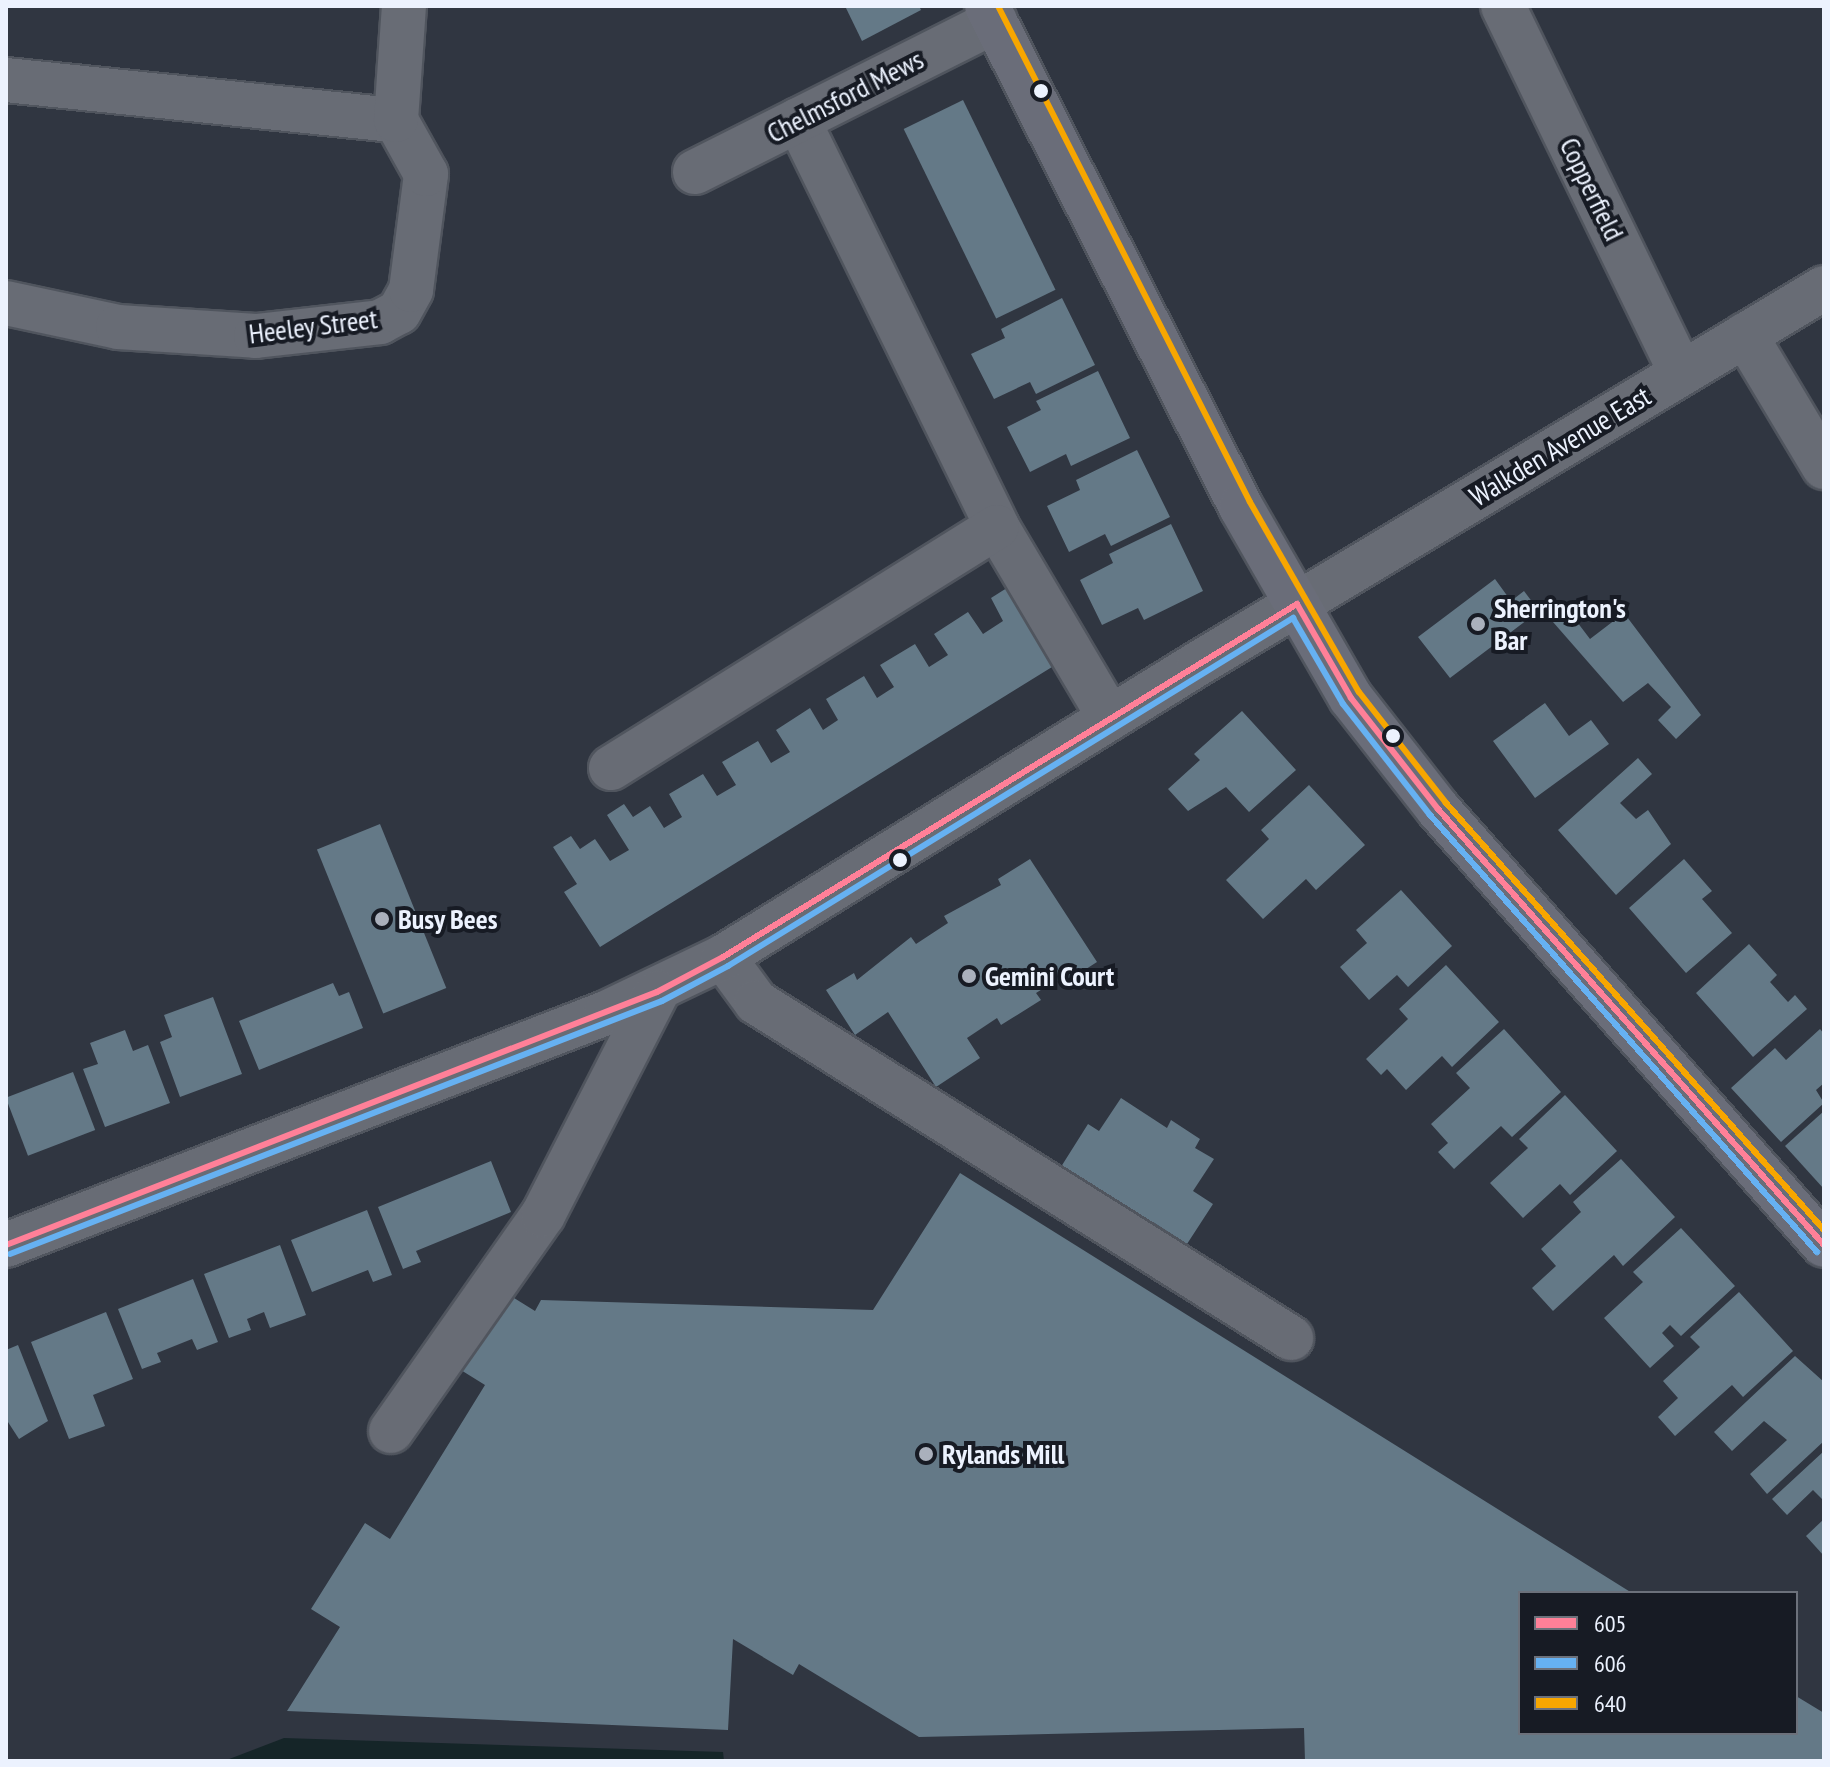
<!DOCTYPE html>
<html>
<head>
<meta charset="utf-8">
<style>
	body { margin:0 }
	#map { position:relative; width:1830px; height:1767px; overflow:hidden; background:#303641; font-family:"PT Sans Narrow",sans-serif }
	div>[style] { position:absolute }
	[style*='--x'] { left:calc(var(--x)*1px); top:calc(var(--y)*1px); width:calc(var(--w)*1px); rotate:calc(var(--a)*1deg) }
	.water>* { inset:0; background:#152528 }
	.building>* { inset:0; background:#647987; transform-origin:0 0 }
	.roads { filter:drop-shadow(2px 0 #50555e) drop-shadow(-2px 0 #50555e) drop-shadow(0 2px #50555e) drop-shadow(0 -2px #50555e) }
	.minor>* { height:44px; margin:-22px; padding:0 22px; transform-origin:22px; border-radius:22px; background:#686c75 }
	.major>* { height:44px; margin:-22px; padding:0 22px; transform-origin:22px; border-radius:22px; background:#6a6d79 }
	.bus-1>* { height:6px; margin:-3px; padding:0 3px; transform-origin:3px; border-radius:3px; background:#ff8098 }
	.bus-2>* { height:6px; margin:-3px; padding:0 3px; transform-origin:3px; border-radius:3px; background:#66b1f2 }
	.bus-3>* { height:6px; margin:-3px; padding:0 3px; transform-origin:3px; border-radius:3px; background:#f7a600 }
	.dots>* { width:22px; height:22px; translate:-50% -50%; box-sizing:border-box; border:4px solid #171b24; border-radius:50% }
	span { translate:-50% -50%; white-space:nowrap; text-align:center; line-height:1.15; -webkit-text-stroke:8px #171b24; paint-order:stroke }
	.street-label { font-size:28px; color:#ecf2fe }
	.poi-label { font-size:28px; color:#ecf2fe; font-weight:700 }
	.left { translate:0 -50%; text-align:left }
	.frame { position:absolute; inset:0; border:8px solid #ecf2fe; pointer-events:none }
	.legend { position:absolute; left:1518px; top:1591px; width:280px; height:144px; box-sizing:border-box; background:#171b24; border:2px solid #6c717b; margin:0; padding:10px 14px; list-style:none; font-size:24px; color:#ecf2fe }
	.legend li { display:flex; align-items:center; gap:16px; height:40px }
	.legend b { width:40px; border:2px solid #6c717b }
</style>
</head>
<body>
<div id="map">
	<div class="water">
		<i style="clip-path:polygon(284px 1738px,723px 1752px,724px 1761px,224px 1761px)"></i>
	</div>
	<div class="building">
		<i style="clip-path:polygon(845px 6px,919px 6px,921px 10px,862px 41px)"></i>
		<i style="left:963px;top:100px;width:211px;height:66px;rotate:64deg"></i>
		<i style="clip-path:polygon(1062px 298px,1095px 365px,1036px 394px,1030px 382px,994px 399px,971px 354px,1005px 338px,1001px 329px)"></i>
		<i style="clip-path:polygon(1098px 371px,1130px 438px,1071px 466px,1066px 454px,1030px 472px,1007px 427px,1041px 410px,1036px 401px)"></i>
		<i style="clip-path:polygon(1137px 450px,1170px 517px,1111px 546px,1105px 534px,1069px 552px,1047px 506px,1080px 490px,1076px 480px)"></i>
		<i style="clip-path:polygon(1171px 524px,1203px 591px,1144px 620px,1138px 608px,1102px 625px,1080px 580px,1113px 563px,1109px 554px)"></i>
		<i style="clip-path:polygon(1495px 579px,1511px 601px,1524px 591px,1539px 611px,1450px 678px,1418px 637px)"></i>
		<i style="clip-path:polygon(1010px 586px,1052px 667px,600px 947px,564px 892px,577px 884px,553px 847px,571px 836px,580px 849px,595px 839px,610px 861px,629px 850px,607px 815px,624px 804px,633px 817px,650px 806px,664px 828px,682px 817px,669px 794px,703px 774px,717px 796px,736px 785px,722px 762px,758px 741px,771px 763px,790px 752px,776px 730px,810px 708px,823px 730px,838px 720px,826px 699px,864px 676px,877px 698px,894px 687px,880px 665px,915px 644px,929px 667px,948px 655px,934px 634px,968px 612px,983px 634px,1003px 621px,991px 598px)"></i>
		<i style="clip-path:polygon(1568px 610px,1590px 639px,1624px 613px,1701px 715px,1676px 739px,1658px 720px,1671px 707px,1648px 683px,1623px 702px,1553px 622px)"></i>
		<i style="clip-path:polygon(1545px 703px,1569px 736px,1591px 720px,1609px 744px,1535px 798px,1493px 741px)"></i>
		<i style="clip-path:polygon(1242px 711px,1296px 770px,1249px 812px,1226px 787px,1188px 811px,1168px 789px,1200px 760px,1194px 754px)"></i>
		<i style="clip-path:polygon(1638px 758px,1652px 774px,1620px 803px,1636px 819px,1648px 810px,1671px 844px,1616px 895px,1558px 830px)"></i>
		<i style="clip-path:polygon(1309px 785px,1365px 845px,1316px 890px,1306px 879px,1263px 919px,1226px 880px,1269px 839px,1261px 830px)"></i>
		<i style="left:380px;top:824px;width:177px;height:68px;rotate:68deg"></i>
		<i style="clip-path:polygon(1030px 859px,1097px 962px,1061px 985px,1057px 980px,1036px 993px,1041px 1000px,1001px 1025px,997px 1018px,967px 1038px,980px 1058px,936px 1087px,888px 1012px,855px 1035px,826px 990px,854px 973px,857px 980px,911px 937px,916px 944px,948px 923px,944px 916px,1001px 885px,998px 879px)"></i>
		<i style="clip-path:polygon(1684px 859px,1712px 891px,1702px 899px,1732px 933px,1686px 973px,1629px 908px)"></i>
		<i style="clip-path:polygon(1401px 890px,1452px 946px,1408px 987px,1397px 975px,1369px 1000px,1340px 967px,1367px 943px,1356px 930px)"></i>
		<i style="clip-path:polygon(1749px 944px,1777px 975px,1770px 982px,1788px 1002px,1795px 995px,1807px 1009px,1753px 1057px,1696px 993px)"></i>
		<i style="clip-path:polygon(1446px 965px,1499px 1022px,1452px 1067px,1442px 1056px,1406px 1090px,1387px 1069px,1381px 1075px,1366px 1059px,1408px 1019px,1399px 1009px)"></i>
		<i style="clip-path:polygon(333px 983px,339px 996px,349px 992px,363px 1028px,259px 1070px,239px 1021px)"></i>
		<i style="clip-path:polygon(213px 997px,242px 1074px,180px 1097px,160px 1042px,172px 1037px,164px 1015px)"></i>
		<i style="clip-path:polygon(1504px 1029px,1561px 1092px,1512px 1137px,1501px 1126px,1454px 1169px,1438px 1152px,1448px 1143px,1431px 1124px,1470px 1088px,1456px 1073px)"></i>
		<i style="clip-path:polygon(1820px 1029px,1824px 1034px,1824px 1083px,1816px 1090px,1824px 1103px,1781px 1142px,1731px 1088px,1775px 1048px,1786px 1060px)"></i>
		<i style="clip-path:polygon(125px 1030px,133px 1051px,148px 1045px,170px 1103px,105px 1127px,83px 1069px,98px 1064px,90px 1043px)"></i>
		<i style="left:73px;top:1072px;width:62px;height:72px;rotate:69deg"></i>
		<i style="clip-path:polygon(1565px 1095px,1617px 1151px,1570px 1195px,1560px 1184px,1523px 1218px,1490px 1183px,1528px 1148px,1519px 1139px)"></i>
		<i style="clip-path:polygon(1121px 1098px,1167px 1128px,1171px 1120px,1200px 1139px,1195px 1148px,1214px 1159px,1193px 1191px,1213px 1204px,1187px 1244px,1153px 1222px,1148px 1230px,1096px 1196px,1099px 1190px,1059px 1170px,1088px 1124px,1099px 1131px)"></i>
		<i style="clip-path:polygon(1824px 1111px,1824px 1189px,1785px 1146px)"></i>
		<i style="clip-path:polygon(1621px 1159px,1675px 1217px,1623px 1266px,1614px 1255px,1553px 1311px,1532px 1288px,1556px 1266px,1541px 1249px,1581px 1212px,1573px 1202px)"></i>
		<i style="clip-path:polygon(491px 1161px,511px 1212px,416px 1251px,421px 1262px,403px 1269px,378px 1207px)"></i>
		<i style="clip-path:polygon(960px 1173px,1632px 1593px,1520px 1593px,1520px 1733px,1796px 1733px,1796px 1696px,1824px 1713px,1824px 1761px,1305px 1761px,1304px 1728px,919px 1737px,799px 1664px,793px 1675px,733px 1639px,728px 1730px,287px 1711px,340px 1627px,311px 1609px,365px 1523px,390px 1539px,485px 1385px,456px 1367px,503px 1291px,535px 1311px,541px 1300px,873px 1310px)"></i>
		<i style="clip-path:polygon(367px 1210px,392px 1275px,373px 1282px,368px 1270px,312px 1292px,291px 1240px)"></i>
		<i style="clip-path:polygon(1681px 1228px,1735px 1286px,1681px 1336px,1670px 1325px,1662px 1333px,1674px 1346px,1650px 1368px,1604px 1318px,1643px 1282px,1633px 1272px)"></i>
		<i style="clip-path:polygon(280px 1245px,306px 1315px,270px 1328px,264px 1312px,247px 1319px,251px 1330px,229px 1338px,204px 1274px)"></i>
		<i style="clip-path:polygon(193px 1279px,218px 1342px,197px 1350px,192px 1339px,157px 1353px,161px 1362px,142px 1369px,118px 1309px)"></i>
		<i style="clip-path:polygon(1739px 1292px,1793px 1351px,1743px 1397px,1732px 1385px,1675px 1436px,1658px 1417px,1678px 1398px,1663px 1381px,1700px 1347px,1690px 1337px)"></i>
		<i style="clip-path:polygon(106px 1312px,133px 1379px,93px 1395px,105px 1426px,69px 1439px,31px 1342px)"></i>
		<i style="clip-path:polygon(18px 1345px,48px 1421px,19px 1439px,6px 1419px,6px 1350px)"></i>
		<i style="clip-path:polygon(1795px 1356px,1824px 1382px,1824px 1441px,1767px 1494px,1750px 1474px,1787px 1440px,1764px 1421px,1732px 1451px,1714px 1432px)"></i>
		<i style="clip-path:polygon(1824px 1451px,1824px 1501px,1813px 1490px,1787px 1515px,1772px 1499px)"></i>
		<i style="clip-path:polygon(1824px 1519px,1824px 1556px,1806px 1536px)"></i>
	</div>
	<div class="roads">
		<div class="minor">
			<i style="--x:1503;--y:6;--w:408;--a:64.1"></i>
			<i style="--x:6;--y:80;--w:392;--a:5.9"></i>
			<i style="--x:798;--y:120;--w:453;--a:63.9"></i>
			<i style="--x:997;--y:527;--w:222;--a:59.4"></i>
			<i style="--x:695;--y:172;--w:336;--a:-26.7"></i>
			<i style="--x:6;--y:303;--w:115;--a:12.1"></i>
			<i style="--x:118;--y:327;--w:138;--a:3.7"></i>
			<i style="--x:256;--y:336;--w:125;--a:-6.4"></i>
			<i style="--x:380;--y:322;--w:21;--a:-28"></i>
			<i style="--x:399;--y:312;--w:25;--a:-61"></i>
			<i style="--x:411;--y:290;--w:117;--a:-82.6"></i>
			<i style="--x:426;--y:174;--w:62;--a:-119.1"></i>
			<i style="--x:396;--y:120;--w:114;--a:-86"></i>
			<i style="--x:1745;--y:335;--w:154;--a:59.1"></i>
			<i style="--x:611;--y:768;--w:455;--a:-32"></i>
			<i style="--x:723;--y:957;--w:56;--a:53.7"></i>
			<i style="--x:756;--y:1002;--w:632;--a:32.13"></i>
			<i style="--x:6;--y:1245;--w:643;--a:-21.14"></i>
			<i style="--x:606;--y:1013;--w:130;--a:-25.6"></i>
			<i style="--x:723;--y:957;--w:559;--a:-31.7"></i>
			<i style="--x:1199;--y:663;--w:729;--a:-30.96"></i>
			<i style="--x:391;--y:1431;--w:264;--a:-54.9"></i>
			<i style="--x:543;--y:1215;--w:250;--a:-62.9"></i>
		</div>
		<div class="major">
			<i style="--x:987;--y:6;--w:562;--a:63.12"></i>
			<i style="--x:1241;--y:507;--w:220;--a:60.1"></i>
			<i style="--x:1351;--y:698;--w:141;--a:51.9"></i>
			<i style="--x:1438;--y:809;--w:582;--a:48.48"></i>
		</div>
	</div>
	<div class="bus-1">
		<i style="--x:6;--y:1245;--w:698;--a:-21.24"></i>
		<i style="--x:657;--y:992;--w:75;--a:-27.9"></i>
		<i style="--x:723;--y:957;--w:674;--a:-31.59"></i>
		<i style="--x:1297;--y:604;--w:108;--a:60.1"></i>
		<i style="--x:1351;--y:698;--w:141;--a:51.9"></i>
		<i style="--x:1438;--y:809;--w:582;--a:48.48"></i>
	</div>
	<div class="bus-2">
		<i style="--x:10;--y:1254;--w:699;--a:-21.21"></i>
		<i style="--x:662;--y:1001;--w:75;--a:-27.9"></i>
		<i style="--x:728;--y:966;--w:664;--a:-31.63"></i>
		<i style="--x:1293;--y:618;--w:99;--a:59.8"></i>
		<i style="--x:1343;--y:704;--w:141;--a:51.9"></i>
		<i style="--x:1430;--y:815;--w:584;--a:48.47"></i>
	</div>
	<div class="bus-3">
		<i style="--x:998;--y:6;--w:556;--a:63.07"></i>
		<i style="--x:1250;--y:502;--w:219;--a:60.2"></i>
		<i style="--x:1359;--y:692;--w:141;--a:51.9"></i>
		<i style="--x:1446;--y:803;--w:570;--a:48.48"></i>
	</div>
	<div class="dots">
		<i style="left:1041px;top:91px;background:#ecf2fe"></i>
		<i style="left:1478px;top:624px;background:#aab0bc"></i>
		<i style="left:1393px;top:736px;background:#ecf2fe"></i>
		<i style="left:900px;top:860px;background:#ecf2fe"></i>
		<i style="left:382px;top:919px;background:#aab0bc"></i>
		<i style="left:969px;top:976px;background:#aab0bc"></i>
		<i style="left:926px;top:1454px;background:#aab0bc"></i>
	</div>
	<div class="street-label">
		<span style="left:845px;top:96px;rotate:-27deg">Chelmsford Mews</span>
		<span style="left:1592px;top:189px;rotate:64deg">Copperfield</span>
		<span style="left:313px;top:326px;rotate:-7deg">Heeley Street</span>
		<span style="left:1560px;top:446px;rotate:-31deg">Walkden Avenue East</span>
	</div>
	<div class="poi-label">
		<span class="left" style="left:1494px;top:624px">Sherrington's<br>Bar</span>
		<span class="left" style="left:398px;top:919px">Busy Bees</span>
		<span class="left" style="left:985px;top:976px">Gemini Court</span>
		<span class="left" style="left:942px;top:1454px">Rylands Mill</span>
	</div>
	<div class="frame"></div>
	<ul class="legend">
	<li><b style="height:10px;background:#ff8098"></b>605</li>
	<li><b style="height:10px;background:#66b1f2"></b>606</li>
	<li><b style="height:10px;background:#f7a600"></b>640</li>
	</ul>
</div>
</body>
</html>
